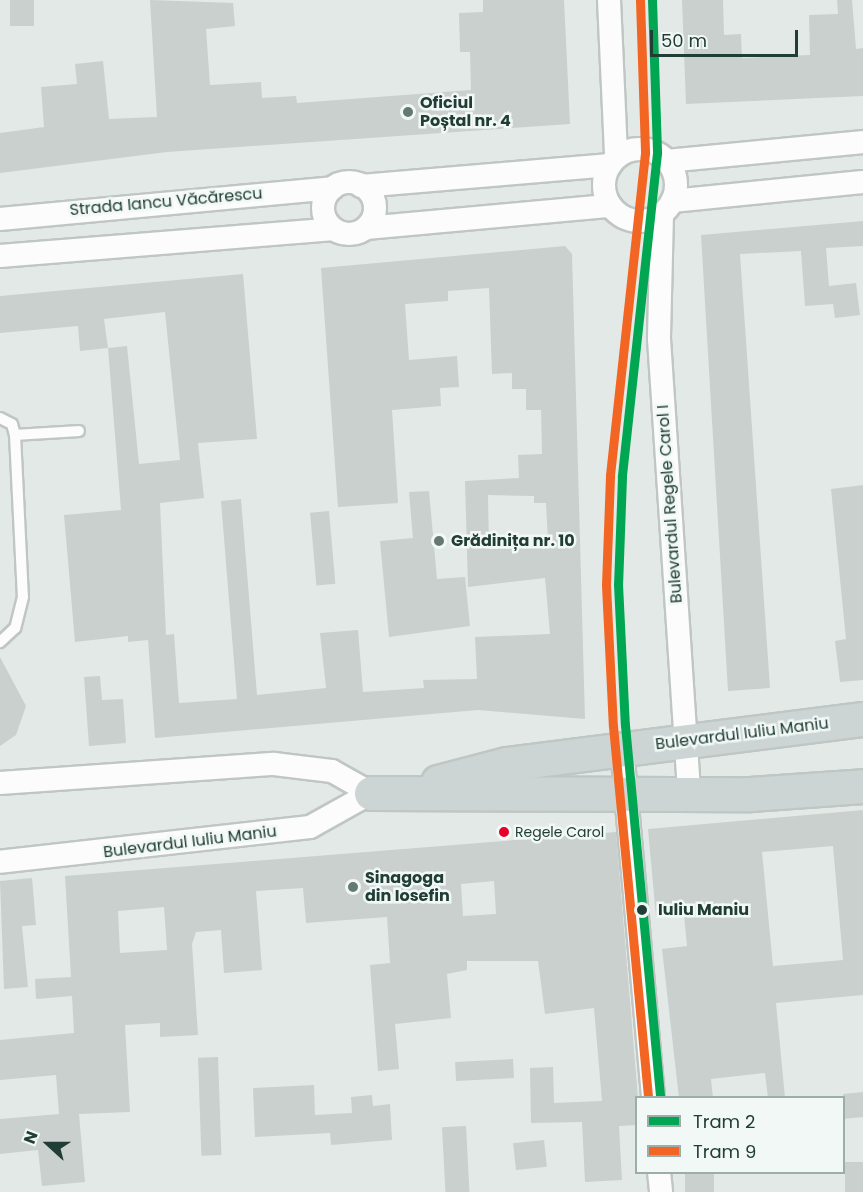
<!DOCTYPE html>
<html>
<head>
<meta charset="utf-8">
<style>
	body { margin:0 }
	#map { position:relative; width:863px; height:1192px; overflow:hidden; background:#e3e9e6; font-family:Poppins,sans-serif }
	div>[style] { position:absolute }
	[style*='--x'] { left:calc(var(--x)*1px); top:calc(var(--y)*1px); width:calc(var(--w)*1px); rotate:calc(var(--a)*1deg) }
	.building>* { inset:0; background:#cad0ce; transform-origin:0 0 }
	.roads { filter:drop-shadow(2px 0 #c0c6c3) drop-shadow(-2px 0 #c0c6c3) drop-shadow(0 2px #c0c6c3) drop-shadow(0 -2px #c0c6c3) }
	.service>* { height:10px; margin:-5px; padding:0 5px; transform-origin:5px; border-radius:5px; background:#fbfcfb }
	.minor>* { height:22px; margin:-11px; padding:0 11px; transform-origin:11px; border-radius:11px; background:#fbfcfb }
	.minor>.ring { margin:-11px; padding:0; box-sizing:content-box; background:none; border:22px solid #fbfcfb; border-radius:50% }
	.primary>* { height:33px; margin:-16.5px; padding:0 16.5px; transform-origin:16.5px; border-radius:16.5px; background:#ccd5d3 }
	.tram-1>* { height:9px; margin:-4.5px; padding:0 4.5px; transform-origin:4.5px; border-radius:4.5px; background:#00a651 }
	.tram-2>* { height:9px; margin:-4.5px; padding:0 4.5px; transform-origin:4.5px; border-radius:4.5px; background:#f26522 }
	.dots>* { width:16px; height:16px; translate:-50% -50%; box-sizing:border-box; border:3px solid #f1f8f5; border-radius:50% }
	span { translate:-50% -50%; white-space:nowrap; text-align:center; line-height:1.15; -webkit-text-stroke:5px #f1f8f5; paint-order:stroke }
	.bus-label { font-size:14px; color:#203d36 }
	.left { translate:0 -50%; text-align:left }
	.poi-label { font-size:16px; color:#203d36; font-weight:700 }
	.street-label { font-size:16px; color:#203d36 }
	.stop-label { font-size:16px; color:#203d36; font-weight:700 }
	.legend { position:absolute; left:635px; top:1096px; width:210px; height:78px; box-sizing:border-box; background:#f1f8f5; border:2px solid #9dada9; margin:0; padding:8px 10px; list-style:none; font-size:18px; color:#203d36 }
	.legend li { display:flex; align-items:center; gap:12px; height:30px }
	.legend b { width:30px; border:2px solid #9dada9 }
	.north { position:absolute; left:18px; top:1114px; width:60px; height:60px; -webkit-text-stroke:4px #f1f8f5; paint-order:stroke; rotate:291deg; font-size:16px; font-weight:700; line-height:24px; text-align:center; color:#203d36 }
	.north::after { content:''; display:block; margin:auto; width:21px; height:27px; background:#203d36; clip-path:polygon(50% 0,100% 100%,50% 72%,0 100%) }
	.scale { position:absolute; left:650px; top:30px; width:148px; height:27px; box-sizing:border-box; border:3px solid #203d36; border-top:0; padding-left:8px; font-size:18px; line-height:21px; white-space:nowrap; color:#203d36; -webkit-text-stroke:4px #f1f8f5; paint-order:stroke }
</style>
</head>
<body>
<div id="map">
	<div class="building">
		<i style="left:10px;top:0;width:24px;height:26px"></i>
		<i style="clip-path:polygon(150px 0,233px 3px,235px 26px,206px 29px,210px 85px,261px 82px,262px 98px,296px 96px,297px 103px,471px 90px,470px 52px,460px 52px,459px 13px,483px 12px,483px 0,564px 0,570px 124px,167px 152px,0 173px,0 133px,44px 127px,41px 87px,77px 84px,75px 64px,103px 61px,109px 119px,157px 117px)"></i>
		<i style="clip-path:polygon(682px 0,723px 0,724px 35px,741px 34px,742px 58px,810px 55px,809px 15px,838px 14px,837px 0,852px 0,856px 49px,863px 48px,863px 96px,686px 104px)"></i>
		<i style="clip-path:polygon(863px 221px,863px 246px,826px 248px,829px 286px,856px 283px,860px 315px,835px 318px,833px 304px,805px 306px,801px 251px,740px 254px,770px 688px,728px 691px,701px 235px)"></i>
		<i style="clip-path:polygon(evenodd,565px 246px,572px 254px,585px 719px,478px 710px,155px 738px,148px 640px,128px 642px,128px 636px,75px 642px,64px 515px,121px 510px,108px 348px,80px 351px,78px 326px,0 333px,0 296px,243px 274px,257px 439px,198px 443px,204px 498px,160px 503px,166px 635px,174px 634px,179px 703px,237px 699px,221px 501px,241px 499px,257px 695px,326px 688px,320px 633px,358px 630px,363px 692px,424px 688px,423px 680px,477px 679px,475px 637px,550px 634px,545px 578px,468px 587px,465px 481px,519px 478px,518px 455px,542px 454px,541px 410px,526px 410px,526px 389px,512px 389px,512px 373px,492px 374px,489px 288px,448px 291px,448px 301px,405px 304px,409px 360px,457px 356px,459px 387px,440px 388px,441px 406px,392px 410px,398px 503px,338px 507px,321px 268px,565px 246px,165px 312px,180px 460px,139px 464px,127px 346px,108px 348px,104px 319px,165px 312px,565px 246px,488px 495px,534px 496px,534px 503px,546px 503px,548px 541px,538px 541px,539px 548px,489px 549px,488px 495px)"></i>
		<i style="clip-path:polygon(863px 485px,863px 680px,840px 682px,835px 641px,846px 639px,831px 489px)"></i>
		<i style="clip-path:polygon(429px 491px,437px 579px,465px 577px,470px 626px,389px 637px,380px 541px,413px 538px,409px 492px)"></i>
		<i style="left:329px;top:511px;width:73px;height:19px;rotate:85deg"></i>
		<i style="clip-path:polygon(0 657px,26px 706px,16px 735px,0 746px)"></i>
		<i style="clip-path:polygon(100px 676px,102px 700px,123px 699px,126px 743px,89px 746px,84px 677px)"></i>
		<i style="clip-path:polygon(evenodd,863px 810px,863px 995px,776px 1003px,785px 1098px,768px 1098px,765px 1073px,711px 1079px,713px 1098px,679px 1098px,662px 949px,687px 946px,684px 915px,656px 917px,648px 829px,863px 810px,833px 846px,843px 960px,773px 966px,762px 852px,833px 846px)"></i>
		<i style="clip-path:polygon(evenodd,616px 832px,638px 1098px,636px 1125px,619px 1126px,622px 1180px,585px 1182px,582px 1122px,531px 1123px,530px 1068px,553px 1067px,554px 1103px,602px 1101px,594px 1008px,545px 1014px,538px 961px,467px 961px,467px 970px,447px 974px,451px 1018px,395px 1024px,399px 1069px,378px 1071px,370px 965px,390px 963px,387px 917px,306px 923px,303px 888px,256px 891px,262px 970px,224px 973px,221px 930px,196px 932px,192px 944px,198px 1035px,160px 1037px,160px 1023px,125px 1025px,130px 1112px,79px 1114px,85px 1182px,42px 1186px,38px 1150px,0 1154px,0 1119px,59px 1114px,56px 1075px,0 1080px,0 1040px,74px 1033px,72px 996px,36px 999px,35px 979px,71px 977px,65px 876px,616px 832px,494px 881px,496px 914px,463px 916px,461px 884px,494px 881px,616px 832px,164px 907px,167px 950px,120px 953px,118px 911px,164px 907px)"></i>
		<i style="clip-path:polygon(32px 878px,36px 925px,22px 926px,28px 987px,4px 989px,0 881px)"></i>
		<i style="left:218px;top:1057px;width:98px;height:20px;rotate:88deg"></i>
		<i style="left:513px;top:1059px;width:19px;height:58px;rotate:87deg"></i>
		<i style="clip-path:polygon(314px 1085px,315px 1115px,352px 1113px,351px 1097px,372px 1095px,373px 1106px,390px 1104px,392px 1140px,331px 1145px,330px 1133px,255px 1137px,253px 1088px)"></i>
		<i style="clip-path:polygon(863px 1092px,863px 1117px,843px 1119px,843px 1094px)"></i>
		<i style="left:466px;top:1126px;width:66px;height:24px;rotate:87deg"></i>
		<i style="left:544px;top:1140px;width:27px;height:31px;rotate:84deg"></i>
		<i style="left:863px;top:1162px;width:30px;height:18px;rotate:90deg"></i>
		<i style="left:685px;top:1173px;width:29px;height:19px"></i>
	</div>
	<div class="roads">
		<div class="service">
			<i style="--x:0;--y:418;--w:13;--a:27"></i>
			<i style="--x:12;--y:424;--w:11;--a:75"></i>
			<i style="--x:15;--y:435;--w:162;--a:87.2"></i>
			<i style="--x:23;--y:597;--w:32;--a:104"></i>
			<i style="--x:15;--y:628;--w:21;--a:137"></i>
			<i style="--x:15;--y:435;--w:64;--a:-3.6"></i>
		</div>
		<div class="minor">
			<i style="--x:609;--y:0;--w:157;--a:87.4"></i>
			<i class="ring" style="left:604px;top:149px;width:50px;height:50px"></i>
			<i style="--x:667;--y:161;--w:197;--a:-5.5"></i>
			<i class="ring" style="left:323px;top:182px;width:30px;height:30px"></i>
			<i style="--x:361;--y:186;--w:250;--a:-4.8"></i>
			<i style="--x:672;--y:201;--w:192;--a:-5.7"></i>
			<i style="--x:662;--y:214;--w:125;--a:91.4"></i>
			<i style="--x:659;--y:339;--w:456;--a:86.2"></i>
			<i style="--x:0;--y:219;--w:334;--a:-5.3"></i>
			<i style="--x:366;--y:228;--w:245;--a:-5.2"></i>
			<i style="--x:0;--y:256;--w:335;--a:-4.6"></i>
			<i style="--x:622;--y:749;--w:350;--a:84.9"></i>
			<i style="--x:0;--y:783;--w:275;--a:-4"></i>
			<i style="--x:274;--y:764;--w:58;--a:6.9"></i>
			<i style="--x:332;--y:771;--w:45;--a:29.4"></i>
			<i style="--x:371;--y:793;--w:70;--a:150.9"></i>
			<i style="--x:310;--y:827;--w:312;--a:173.6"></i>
			<i style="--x:659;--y:1172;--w:20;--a:84"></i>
		</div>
		<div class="primary">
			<i style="--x:438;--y:782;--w:70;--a:-14.8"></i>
			<i style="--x:506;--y:764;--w:360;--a:-7.2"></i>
			<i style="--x:371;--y:793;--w:379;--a:0.2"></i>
			<i style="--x:750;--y:794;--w:113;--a:-4"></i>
		</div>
	</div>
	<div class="tram-1">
		<i style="--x:652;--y:0;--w:153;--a:88.1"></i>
		<i style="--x:657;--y:153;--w:326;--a:96.2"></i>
		<i style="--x:622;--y:477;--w:107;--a:92.1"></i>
		<i style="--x:618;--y:584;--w:141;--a:87.2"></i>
		<i style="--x:625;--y:725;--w:375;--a:84.6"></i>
	</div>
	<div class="tram-2">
		<i style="--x:640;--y:0;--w:153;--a:88.1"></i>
		<i style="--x:645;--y:153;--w:325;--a:96.2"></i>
		<i style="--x:610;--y:476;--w:109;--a:92.1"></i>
		<i style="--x:606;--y:585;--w:141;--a:87.2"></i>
		<i style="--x:613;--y:726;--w:374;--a:84.6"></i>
	</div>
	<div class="dots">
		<i style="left:408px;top:112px;background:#647974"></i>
		<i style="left:439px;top:541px;background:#647974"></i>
		<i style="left:504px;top:832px;background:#e4002b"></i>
		<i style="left:353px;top:887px;background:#647974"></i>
		<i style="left:642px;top:910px;background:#203d36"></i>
	</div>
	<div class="bus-label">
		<span class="left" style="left:515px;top:832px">Regele Carol</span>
	</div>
	<div class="poi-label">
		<span class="left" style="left:420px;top:112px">Oficiul<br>Poștal nr. 4</span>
		<span class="left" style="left:451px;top:541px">Grădinița nr. 10</span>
		<span class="left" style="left:365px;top:887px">Sinagoga<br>din Iosefin</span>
	</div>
	<div class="street-label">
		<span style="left:166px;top:202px;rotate:-5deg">Strada Iancu Văcărescu</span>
		<span style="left:670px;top:504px;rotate:-94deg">Bulevardul Regele Carol I</span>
		<span style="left:742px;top:734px;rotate:-7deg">Bulevardul Iuliu Maniu</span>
		<span style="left:190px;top:842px;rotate:-7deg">Bulevardul Iuliu Maniu</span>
	</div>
	<div class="stop-label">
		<span class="left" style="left:658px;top:910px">Iuliu Maniu</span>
	</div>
	<ul class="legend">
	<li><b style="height:8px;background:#00a651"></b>Tram 2</li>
	<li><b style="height:8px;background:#f26522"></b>Tram 9</li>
	</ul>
	<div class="north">N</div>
	<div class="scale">50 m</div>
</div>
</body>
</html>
